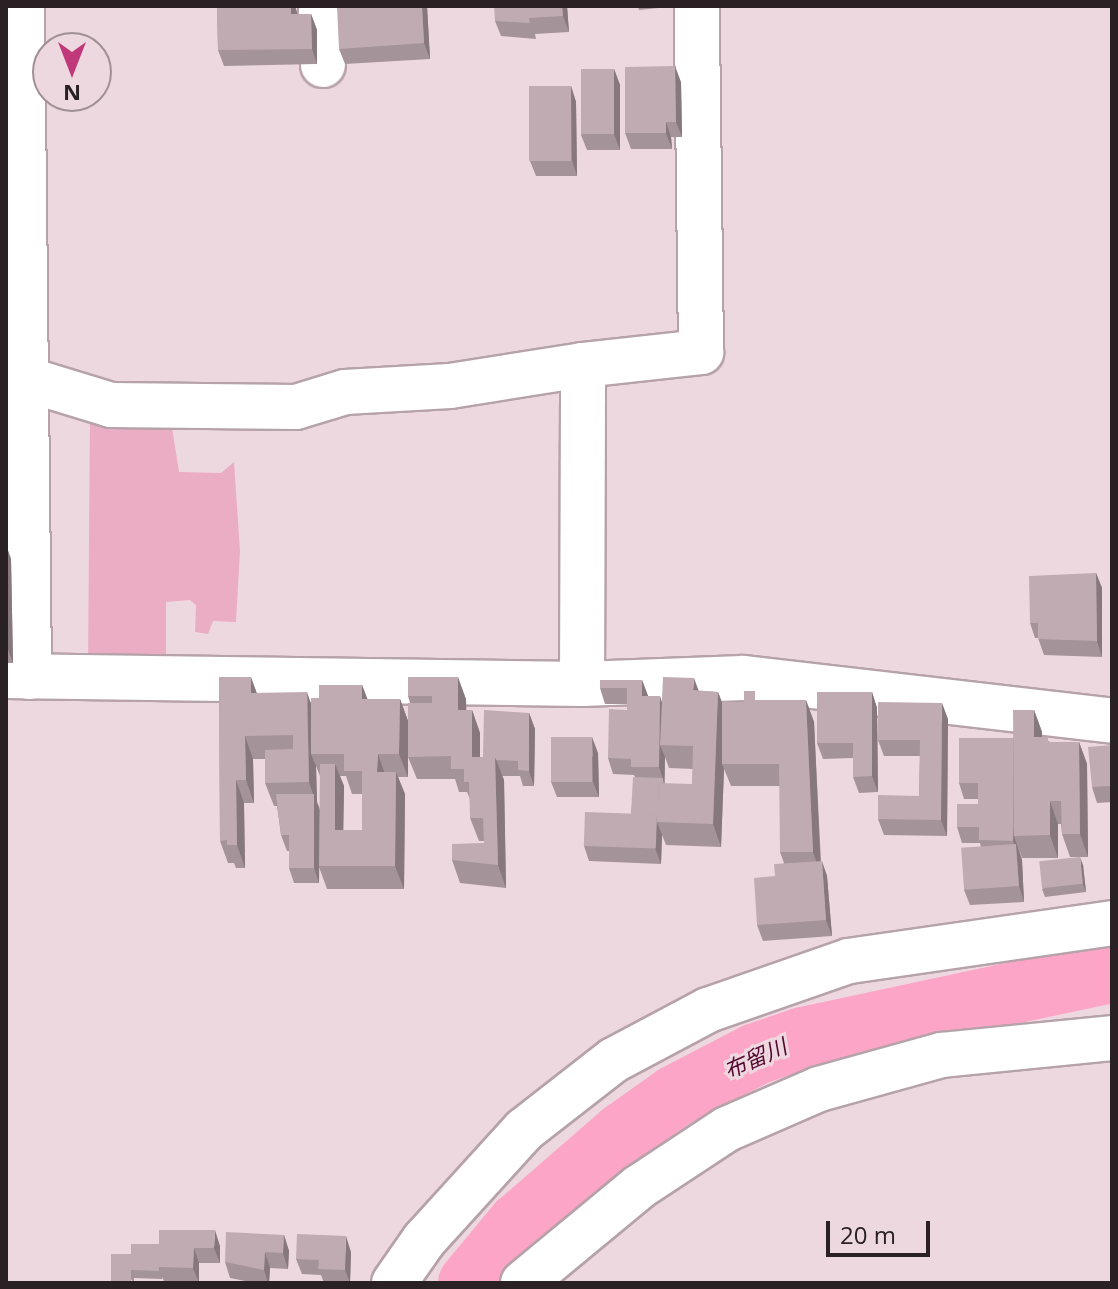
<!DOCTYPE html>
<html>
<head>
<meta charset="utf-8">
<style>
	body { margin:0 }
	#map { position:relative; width:1118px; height:1289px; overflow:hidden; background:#eed8e0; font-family:"Open Sans","Noto Sans JP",sans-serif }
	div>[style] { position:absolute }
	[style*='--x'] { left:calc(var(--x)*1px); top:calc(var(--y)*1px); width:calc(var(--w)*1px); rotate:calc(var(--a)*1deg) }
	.green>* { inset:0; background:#ebadc4 }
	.river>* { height:62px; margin:-31px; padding:0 31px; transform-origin:31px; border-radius:31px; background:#fda5c7 }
	.roads { filter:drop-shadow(2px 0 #b6a2a9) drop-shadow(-2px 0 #b6a2a9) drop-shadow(0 2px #b6a2a9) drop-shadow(0 -2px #b6a2a9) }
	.minor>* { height:44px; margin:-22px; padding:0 22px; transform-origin:22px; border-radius:22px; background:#fff }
	.wall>* { inset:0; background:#a5939a }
	.shaded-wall>* { inset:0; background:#86787d }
	.building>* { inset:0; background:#c0abb3; transform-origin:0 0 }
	span { translate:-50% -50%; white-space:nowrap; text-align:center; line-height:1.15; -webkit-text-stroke:6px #eed8e0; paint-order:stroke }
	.water-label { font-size:22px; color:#540730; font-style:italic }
	.frame { position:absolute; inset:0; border:8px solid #292124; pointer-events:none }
	.north { position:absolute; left:32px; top:32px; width:80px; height:80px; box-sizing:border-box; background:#eed8e0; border:2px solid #9f8f95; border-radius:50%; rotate:180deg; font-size:22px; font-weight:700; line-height:32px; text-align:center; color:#292124 }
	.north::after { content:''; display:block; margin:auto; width:28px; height:36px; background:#bf3879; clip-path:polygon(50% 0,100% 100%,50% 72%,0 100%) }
	.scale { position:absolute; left:826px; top:1221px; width:104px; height:36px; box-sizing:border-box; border:4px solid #292124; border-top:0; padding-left:10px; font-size:24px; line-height:28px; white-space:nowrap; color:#292124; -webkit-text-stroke:6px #eed8e0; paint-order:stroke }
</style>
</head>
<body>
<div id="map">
	<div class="green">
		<i style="clip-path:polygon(90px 410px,170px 415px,179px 472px,221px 473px,234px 462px,240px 551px,236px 622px,213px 621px,208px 634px,195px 632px,196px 605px,190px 600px,166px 602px,166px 663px,88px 667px)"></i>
	</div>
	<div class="river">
		<i style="--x:469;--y:1283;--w:77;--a:-50.3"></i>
		<i style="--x:518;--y:1224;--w:139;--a:-40.9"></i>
		<i style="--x:623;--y:1133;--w:64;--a:-35.4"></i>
		<i style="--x:675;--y:1096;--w:91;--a:-27.4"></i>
		<i style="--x:756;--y:1054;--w:50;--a:-18.8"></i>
		<i style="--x:803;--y:1038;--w:316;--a:-12.1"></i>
	</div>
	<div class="roads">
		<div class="minor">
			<i style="--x:22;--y:6;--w:671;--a:89.4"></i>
			<i style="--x:321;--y:6;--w:59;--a:88.1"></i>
			<i style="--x:26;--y:379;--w:89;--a:17"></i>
			<i style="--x:111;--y:405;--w:185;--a:0.6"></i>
			<i style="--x:296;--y:407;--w:51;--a:-17"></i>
			<i style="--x:345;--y:392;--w:105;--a:-3.3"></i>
			<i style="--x:450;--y:386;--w:135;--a:-9"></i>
			<i style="--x:6;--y:676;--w:576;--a:0.8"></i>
			<i style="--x:582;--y:684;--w:161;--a:-2.1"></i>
			<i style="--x:743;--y:678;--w:371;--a:6.6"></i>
			<i style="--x:582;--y:684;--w:319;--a:-89.8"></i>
			<i style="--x:583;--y:365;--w:119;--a:-6.3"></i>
			<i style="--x:701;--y:352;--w:346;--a:-90.7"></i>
			<i style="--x:394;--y:1283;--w:52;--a:-55.1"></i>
			<i style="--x:424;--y:1240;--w:149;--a:-47.7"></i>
			<i style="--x:524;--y:1130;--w:114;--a:-37.9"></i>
			<i style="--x:614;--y:1060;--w:106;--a:-28"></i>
			<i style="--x:708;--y:1010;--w:149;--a:-19.2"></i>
			<i style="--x:849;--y:961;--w:266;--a:-8.2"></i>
			<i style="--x:523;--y:1283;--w:151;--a:-39.6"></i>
			<i style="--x:639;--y:1187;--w:105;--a:-33.4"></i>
			<i style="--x:727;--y:1129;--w:100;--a:-23.5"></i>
			<i style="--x:819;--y:1089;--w:128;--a:-15.5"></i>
			<i style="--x:942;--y:1055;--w:171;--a:-5.7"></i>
		</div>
	</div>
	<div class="wall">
		<i style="clip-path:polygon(217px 6px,295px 6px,297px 14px,311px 14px,317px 30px,317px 64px,224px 66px,218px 50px)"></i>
		<i style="clip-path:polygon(427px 6px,430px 59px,345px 64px,339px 49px)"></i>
		<i style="clip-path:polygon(567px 6px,569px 32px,535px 34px,536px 39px,501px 36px,495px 21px)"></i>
		<i style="clip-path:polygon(638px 6px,677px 6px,639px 10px)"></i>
		<i style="clip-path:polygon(614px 69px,620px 85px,620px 150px,587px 150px,581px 135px)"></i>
		<i style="clip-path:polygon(681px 82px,682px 137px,671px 137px,672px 149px,631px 149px,625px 133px)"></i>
		<i style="clip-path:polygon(571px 86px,576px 102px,577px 176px,536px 176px,530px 161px)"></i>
		<i style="clip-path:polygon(6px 545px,11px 559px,13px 663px,6px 663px)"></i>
		<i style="clip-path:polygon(1096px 573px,1102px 588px,1102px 657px,1044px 655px,1038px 638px,1035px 638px,1030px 623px)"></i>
		<i style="clip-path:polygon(evenodd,219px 677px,257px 693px,311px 705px,319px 698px,362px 685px,367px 699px,400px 699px,408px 721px,408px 777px,398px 777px,405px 794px,404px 889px,327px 889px,319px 867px,319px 883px,294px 883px,289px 868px,289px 851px,287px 851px,281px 835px,277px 806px,274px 806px,265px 783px,265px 759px,253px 759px,254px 803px,244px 803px,245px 868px,236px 868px,234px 863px,228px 863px,220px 841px,219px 677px,316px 766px,320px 776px,320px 810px,317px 802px,316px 766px,219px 677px,340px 776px,346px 776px,352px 794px,362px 794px,362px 830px,343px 830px,344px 786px,340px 776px)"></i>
		<i style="clip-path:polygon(408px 677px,466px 699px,466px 710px,472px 710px,480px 733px,480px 757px,483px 757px,529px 713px,535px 729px,534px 786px,523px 786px,520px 776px,502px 776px,504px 780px,506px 888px,460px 883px,452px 860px,484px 843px,484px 841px,479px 841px,470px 818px,470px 799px,467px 792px,459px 792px,455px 779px,417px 779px,408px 757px,410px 703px,408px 696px)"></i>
		<i style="clip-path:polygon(evenodd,642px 680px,648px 696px,662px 703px,699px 691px,718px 692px,722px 702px,806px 700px,814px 722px,821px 861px,827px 876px,832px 936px,763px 941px,757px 925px,775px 876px,784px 863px,780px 852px,780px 786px,731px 786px,724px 769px,721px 847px,666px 845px,662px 835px,661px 864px,589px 861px,584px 846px,631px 814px,635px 777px,634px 775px,613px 774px,608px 758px,627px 710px,627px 704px,605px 704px,600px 688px,642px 680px,665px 757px,669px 768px,693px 769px,692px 784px,665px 784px,665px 757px)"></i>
		<i style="clip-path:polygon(872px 692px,877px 708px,878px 792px,859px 793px,853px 777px,853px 758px,823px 759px,817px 743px)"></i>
		<i style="clip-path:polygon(1034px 710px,1042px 732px,1042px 737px,1050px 742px,1079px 742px,1087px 764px,1088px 857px,1070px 857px,1062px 834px,1061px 824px,1058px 824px,1058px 858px,1022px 858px,1019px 849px,1022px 860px,1024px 902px,970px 905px,964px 890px,981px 847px,980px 843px,962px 843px,957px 827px,978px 804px,978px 799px,964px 799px,959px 783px,1013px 738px)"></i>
		<i style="clip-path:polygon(948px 719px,947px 836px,884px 835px,878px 819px,919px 796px,920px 756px,884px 756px,878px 740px)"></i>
		<i style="clip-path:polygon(1112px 745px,1112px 802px,1097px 803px,1092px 787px)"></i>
		<i style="clip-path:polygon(598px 753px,599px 797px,557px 797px,551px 782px)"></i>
		<i style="clip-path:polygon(1083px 865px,1086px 892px,1045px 897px,1042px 889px)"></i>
		<i style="clip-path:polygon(284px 1235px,289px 1251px,288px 1269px,270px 1268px,269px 1283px,255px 1283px,230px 1278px,225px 1262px)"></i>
		<i style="clip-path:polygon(131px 1244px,220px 1246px,220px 1263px,199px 1263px,199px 1283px,165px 1283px,162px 1277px,162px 1279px,134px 1278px,134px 1283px,111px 1254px,131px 1254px)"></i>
		<i style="clip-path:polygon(351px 1252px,350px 1283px,324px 1283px,321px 1275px,302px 1274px,296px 1259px)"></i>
	</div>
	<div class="shaded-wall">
		<i style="clip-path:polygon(291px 6px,295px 6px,297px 12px,297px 30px,291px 14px)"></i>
		<i style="clip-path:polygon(422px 6px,427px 6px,430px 59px,424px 43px)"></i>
		<i style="clip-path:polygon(562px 6px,567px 6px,569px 32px,563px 16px)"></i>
		<i style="clip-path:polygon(311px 14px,317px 30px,317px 64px,312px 49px)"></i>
		<i style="clip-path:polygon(675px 66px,681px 82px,682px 137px,676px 122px)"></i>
		<i style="clip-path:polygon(614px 69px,620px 85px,620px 150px,614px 134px)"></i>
		<i style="clip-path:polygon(571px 86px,576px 102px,577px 176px,572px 160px)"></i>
		<i style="clip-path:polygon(666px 122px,671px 137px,672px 149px,666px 133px)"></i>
		<i style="clip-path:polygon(6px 545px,11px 559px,13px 663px,7px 647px)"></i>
		<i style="clip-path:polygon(1096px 573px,1102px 588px,1102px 657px,1097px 641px)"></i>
		<i style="clip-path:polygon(251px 677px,259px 699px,251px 693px)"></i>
		<i style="clip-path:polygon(458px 677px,466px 699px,467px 733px,458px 710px)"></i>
		<i style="clip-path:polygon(694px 678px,702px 700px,693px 690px)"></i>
		<i style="clip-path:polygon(642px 680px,648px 696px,642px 696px)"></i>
		<i style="clip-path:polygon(362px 685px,371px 708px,362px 699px)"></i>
		<i style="clip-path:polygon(307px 692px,315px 715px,311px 754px,316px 766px,317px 802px,320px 810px,319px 883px,314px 868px,314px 797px,309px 782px)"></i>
		<i style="clip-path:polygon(718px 692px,726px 714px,722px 764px,724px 769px,721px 847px,713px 824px)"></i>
		<i style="clip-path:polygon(872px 692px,877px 708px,878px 792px,872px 776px)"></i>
		<i style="clip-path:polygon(660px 696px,665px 712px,660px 745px,665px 757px,664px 782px,659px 767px)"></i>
		<i style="clip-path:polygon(400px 699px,408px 721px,408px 777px,399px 754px)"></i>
		<i style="clip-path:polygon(806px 700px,814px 722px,821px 875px,813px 852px)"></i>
		<i style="clip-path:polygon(942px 703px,948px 719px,947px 836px,941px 820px)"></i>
		<i style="clip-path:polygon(472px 710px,480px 733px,480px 780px,472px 757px)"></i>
		<i style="clip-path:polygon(1034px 710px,1042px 732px,1042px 760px,1034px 737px)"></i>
		<i style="clip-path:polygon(529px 713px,535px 729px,534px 786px,529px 771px)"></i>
		<i style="clip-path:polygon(245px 736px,253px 759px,254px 803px,246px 780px)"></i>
		<i style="clip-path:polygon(592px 737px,598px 753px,599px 797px,593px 782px)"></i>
		<i style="clip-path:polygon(1079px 742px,1087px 764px,1088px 857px,1080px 834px)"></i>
		<i style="clip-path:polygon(378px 754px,386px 777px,377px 772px)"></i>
		<i style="clip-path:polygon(1020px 754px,1014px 836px,1022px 860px,1024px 902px,1019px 886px,1016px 850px,1013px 841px)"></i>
		<i style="clip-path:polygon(495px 757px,504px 780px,506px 888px,498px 865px)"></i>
		<i style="clip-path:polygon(335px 764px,344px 786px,343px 852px,335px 830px)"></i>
		<i style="clip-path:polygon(396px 772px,405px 794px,404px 889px,395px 866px)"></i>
		<i style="clip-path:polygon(236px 780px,244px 803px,245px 868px,237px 845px)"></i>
		<i style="clip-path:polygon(1050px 801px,1058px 824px,1058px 858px,1050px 835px)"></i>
		<i style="clip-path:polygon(657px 815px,657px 822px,662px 835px,661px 864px,655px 848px)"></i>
		<i style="clip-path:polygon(1080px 857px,1083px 865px,1086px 892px,1083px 884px)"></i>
		<i style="clip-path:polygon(822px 861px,827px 876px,832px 936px,826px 920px)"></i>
		<i style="clip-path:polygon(215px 1230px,220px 1246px,220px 1263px,214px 1248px)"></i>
		<i style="clip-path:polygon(284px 1235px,289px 1251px,288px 1269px,283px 1253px)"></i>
		<i style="clip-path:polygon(346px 1236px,351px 1252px,350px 1283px,345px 1270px)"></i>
		<i style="clip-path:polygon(194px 1248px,199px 1263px,199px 1283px,193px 1268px)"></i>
		<i style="clip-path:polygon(265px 1252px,270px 1268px,269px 1283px,268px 1283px,264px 1270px)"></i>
	</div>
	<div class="building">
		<i style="clip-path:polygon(217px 6px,291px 6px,291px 14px,311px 14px,312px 49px,218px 50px)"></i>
		<i style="clip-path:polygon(337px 6px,422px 6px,424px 43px,339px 49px)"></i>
		<i style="clip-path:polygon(494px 6px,562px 6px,563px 16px,529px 18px,530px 23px,495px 21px)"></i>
		<i style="clip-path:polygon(675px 66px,676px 122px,666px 122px,666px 133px,625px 133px,625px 67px)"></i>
		<i style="left:614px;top:69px;width:65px;height:33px;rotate:90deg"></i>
		<i style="left:529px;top:86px;width:42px;height:75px"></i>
		<i style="clip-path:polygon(1096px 573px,1097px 641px,1038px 639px,1038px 623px,1030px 623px,1029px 576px)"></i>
		<i style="left:6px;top:602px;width:1px;height:45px"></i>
		<i style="clip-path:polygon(219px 677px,251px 677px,251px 693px,307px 692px,309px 782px,265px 783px,265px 750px,293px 749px,293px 735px,245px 736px,246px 780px,236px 780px,237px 845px,227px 845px,227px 840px,220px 841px)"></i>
		<i style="clip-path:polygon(408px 677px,458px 677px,458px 710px,472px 710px,472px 757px,495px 757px,498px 865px,452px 860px,452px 844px,484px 843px,483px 818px,470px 818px,469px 782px,464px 782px,464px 769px,451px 769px,451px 756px,408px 757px,408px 703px,432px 703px,432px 696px,408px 696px)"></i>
		<i style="clip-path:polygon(663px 677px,694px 678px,693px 690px,718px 692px,713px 824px,657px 822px,659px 783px,692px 784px,693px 746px,660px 745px)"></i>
		<i style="clip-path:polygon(600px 680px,642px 680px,642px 696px,660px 696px,659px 767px,631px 767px,631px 759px,608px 758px,609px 709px,627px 710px,627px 688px,600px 688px)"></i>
		<i style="clip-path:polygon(319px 685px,362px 685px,362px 699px,400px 699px,399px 754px,378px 754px,377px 772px,396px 772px,395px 866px,319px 866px,320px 764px,335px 764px,335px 830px,362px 830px,362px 771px,344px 771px,344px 754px,311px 754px,311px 698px,319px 698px)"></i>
		<i style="clip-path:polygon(744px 691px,755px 691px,755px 700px,806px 700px,813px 852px,780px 852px,779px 764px,722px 764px,722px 702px,744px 702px)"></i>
		<i style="clip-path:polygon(817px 692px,872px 692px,872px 776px,853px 777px,853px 743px,817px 743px)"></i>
		<i style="clip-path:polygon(878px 702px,942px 703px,941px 820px,878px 819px,878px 795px,919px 796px,920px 740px,878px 740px)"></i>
		<i style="clip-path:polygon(484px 710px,529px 713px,529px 771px,518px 770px,518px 761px,496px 760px,495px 757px,483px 757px)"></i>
		<i style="clip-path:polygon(1013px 710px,1034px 710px,1034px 737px,1048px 737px,1048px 742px,1079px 742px,1080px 834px,1062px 834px,1061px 801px,1050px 801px,1050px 835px,1014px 836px)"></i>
		<i style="left:551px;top:737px;width:41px;height:45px"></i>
		<i style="clip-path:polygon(959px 738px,1013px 738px,1013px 841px,979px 840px,979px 827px,957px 827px,957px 804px,978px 804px,978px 783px,959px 783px)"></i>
		<i style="clip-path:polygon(1112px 745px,1112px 786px,1092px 787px,1088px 747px)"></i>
		<i style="clip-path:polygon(633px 777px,663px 778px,663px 783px,659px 783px,658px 818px,657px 815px,631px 814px)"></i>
		<i style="clip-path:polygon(276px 794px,314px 794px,314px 868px,289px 868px,289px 835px,281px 835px)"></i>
		<i style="left:585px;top:812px;width:72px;height:34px;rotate:2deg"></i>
		<i style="left:1016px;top:844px;width:42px;height:55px;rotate:86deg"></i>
		<i style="left:1080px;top:857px;width:27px;height:41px;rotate:84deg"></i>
		<i style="clip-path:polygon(822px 861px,826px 920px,757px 925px,754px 878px,775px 876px,774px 864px)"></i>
		<i style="clip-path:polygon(159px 1230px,215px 1230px,214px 1248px,194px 1248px,193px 1268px,159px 1267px)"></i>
		<i style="clip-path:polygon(226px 1232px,284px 1235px,283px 1253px,265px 1252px,264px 1270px,225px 1262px)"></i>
		<i style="clip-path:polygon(297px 1234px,346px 1236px,345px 1270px,318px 1269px,319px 1260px,296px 1259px)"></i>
		<i style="clip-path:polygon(131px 1244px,159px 1244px,159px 1271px,131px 1270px,131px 1283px,111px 1283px,111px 1254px,131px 1254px)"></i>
	</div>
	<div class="water-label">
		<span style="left:755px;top:1058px;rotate:-24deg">布留川</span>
	</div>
	<div class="frame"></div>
	<div class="north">N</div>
	<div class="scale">20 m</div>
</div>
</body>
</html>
